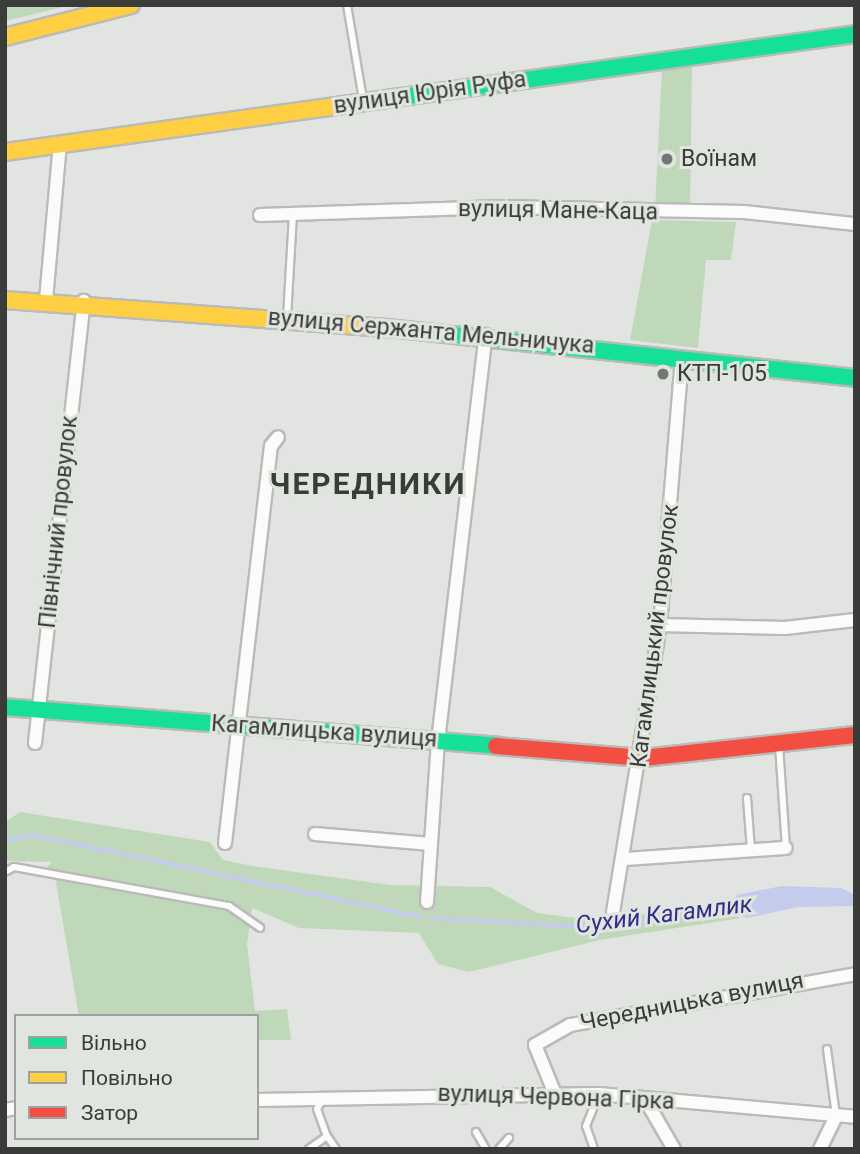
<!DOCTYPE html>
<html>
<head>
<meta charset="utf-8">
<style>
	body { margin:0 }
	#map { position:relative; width:860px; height:1154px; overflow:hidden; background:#e2e4e1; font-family:Roboto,sans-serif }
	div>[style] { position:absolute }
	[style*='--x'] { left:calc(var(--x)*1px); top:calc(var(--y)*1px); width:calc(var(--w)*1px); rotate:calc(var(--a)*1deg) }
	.green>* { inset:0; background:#c0d8ba }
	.water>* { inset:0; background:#c5cbec }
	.stream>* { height:3.5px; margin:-1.75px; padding:0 1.75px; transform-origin:1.75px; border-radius:1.75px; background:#c5cbec }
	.roads { filter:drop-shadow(2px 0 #babbb9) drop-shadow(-2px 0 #babbb9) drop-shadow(0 2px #babbb9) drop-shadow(0 -2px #babbb9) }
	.lane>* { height:6px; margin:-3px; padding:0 3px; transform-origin:3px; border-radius:3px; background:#fbfbfa }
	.street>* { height:12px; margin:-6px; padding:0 6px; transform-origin:6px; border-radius:6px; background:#fbfbfa }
	.fast>* { height:16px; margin:-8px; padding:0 8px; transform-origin:8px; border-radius:8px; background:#16e098 }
	.slow>* { height:16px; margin:-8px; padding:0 8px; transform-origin:8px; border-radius:8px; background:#ffcf43 }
	.jam>* { height:16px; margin:-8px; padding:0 8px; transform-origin:8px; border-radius:8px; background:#f24e42 }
	.dots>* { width:19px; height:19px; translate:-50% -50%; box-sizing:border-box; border:4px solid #e1e5e0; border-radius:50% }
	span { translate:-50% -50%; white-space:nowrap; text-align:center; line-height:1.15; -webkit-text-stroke:6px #e1e5e0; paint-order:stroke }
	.street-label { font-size:23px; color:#3a3c3a }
	.poi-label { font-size:23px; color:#3a3c3a }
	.left { translate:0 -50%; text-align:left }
	.water-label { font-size:24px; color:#312e89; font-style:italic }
	.district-label { font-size:30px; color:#3a3c3a; font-weight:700; letter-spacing:2px }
	.frame { position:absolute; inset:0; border:7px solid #3a3c3a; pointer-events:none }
	.legend { position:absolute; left:14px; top:1014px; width:245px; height:126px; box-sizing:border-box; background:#e1e5e0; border:2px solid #9ea19e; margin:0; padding:9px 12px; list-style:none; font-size:21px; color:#3a3c3a }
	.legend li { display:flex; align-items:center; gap:14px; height:35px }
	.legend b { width:35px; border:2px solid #9ea19e }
</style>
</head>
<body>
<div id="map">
	<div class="green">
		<i style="clip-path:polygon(5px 5px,72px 5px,5px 21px)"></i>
		<i style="clip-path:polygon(692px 65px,690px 210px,655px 210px,662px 69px)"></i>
		<i style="clip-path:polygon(652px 220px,736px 222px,731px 260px,706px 260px,698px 348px,630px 340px)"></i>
		<i style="clip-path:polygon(20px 812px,210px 842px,223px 860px,253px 866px,390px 885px,490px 887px,537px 913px,590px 920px,729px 905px,728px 911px,741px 918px,600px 940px,469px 972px,438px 964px,419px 933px,299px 928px,252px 908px,247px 944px,255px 1011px,287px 1009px,291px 1040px,257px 1040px,257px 1016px,79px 1016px,55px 877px,47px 867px,52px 862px,5px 861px,5px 822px)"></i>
	</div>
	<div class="water">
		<i style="clip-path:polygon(782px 886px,841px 888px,855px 895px,855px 906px,799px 907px,747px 918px,728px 911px,737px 895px)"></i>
	</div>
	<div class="stream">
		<i style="--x:5;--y:840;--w:28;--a:-10"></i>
		<i style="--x:33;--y:835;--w:397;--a:11.9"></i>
		<i style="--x:432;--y:918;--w:168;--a:3.4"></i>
		<i style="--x:600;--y:928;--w:130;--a:-7.5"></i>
	</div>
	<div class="roads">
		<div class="lane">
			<i style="--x:347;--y:5;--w:96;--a:80.4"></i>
			<i style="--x:287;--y:318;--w:104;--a:-86.7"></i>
			<i style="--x:779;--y:745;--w:103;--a:86.1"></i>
			<i style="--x:747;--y:798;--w:52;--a:85.6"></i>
			<i style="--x:5;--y:872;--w:10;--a:-29"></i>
			<i style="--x:14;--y:867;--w:219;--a:10.3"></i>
			<i style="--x:229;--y:906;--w:38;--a:35"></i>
			<i style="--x:827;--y:1049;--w:68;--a:82.3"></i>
			<i style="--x:322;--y:1100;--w:10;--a:119"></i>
			<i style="--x:317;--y:1109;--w:29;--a:70"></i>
			<i style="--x:476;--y:1132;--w:20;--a:60"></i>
			<i style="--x:309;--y:1149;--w:22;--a:-36"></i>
			<i style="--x:327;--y:1136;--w:16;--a:55"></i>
			<i style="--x:499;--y:1149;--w:15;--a:-48"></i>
			<i style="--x:594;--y:1149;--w:24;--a:-109"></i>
			<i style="--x:586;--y:1126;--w:35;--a:-68"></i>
		</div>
		<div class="street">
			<i style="--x:260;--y:215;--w:243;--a:-1.9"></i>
			<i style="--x:503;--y:207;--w:241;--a:1.2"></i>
			<i style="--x:744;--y:212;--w:112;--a:6.2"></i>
			<i style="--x:46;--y:300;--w:157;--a:-84.9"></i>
			<i style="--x:660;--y:625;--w:125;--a:1.4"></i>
			<i style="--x:785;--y:628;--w:70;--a:-6.5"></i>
			<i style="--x:35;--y:743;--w:445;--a:-83.7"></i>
			<i style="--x:315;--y:834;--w:116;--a:4.9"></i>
			<i style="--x:225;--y:843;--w:400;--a:-83.4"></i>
			<i style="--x:271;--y:446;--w:11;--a:-52"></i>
			<i style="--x:624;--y:859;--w:162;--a:-3.9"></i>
			<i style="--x:427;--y:902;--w:161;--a:-86.1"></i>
			<i style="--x:438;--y:741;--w:409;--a:-83.3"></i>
			<i style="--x:613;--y:912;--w:291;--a:-80.7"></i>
			<i style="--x:660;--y:625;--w:268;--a:-85.3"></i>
			<i style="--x:555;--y:1094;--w:53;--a:-112.2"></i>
			<i style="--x:535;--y:1045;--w:40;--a:-29.7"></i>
			<i style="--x:570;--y:1025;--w:290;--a:-10.1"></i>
			<i style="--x:645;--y:1099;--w:58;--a:59.9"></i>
			<i style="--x:257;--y:1100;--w:342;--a:-1"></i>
			<i style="--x:599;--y:1094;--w:257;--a:5.1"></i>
			<i style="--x:5;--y:1110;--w:11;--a:-10"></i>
			<i style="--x:820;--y:1149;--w:37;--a:-64"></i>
		</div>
		<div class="fast">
			<i style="--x:402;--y:97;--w:457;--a:-7.9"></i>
			<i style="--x:388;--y:328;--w:470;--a:6.1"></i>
			<i style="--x:5;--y:707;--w:493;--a:4.5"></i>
		</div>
		<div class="slow">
			<i style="--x:5;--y:37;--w:130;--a:-14.3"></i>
			<i style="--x:5;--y:152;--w:401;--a:-7.9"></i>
			<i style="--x:5;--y:300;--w:384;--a:4.2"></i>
		</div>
		<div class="jam">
			<i style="--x:496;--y:746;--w:147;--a:4.7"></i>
			<i style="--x:643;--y:758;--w:213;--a:-6.2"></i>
		</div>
	</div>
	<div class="dots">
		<i style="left:667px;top:159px;background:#757774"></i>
		<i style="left:663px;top:374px;background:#757774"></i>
	</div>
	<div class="street-label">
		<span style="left:430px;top:93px;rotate:-8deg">вулиця Юрія Руфа</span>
		<span style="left:558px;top:211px;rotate:1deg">вулиця Мане-Каца</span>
		<span style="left:431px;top:332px;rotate:5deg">вулиця Сержанта Мельничука</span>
		<span style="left:59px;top:522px;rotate:-84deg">Північний провулок</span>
		<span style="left:655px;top:636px;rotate:-83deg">Кагамлицький провулок</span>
		<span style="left:324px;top:732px;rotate:4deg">Кагамлицька вулиця</span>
		<span style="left:692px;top:1002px;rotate:-11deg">Чередницька вулиця</span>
		<span style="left:556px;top:1098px;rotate:2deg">вулиця Червона Гірка</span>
	</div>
	<div class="poi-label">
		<span class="left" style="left:681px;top:159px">Воїнам</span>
		<span class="left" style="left:677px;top:374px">КТП-105</span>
	</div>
	<div class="water-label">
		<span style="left:664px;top:915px;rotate:-7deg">Сухий Кагамлик</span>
	</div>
	<div class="district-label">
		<span style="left:368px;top:484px">ЧЕРЕДНИКИ</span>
	</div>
	<div class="frame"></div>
	<ul class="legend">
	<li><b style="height:9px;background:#16e098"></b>Вільно</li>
	<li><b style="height:9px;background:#ffcf43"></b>Повільно</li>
	<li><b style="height:9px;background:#f24e42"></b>Затор</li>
	</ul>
</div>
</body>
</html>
